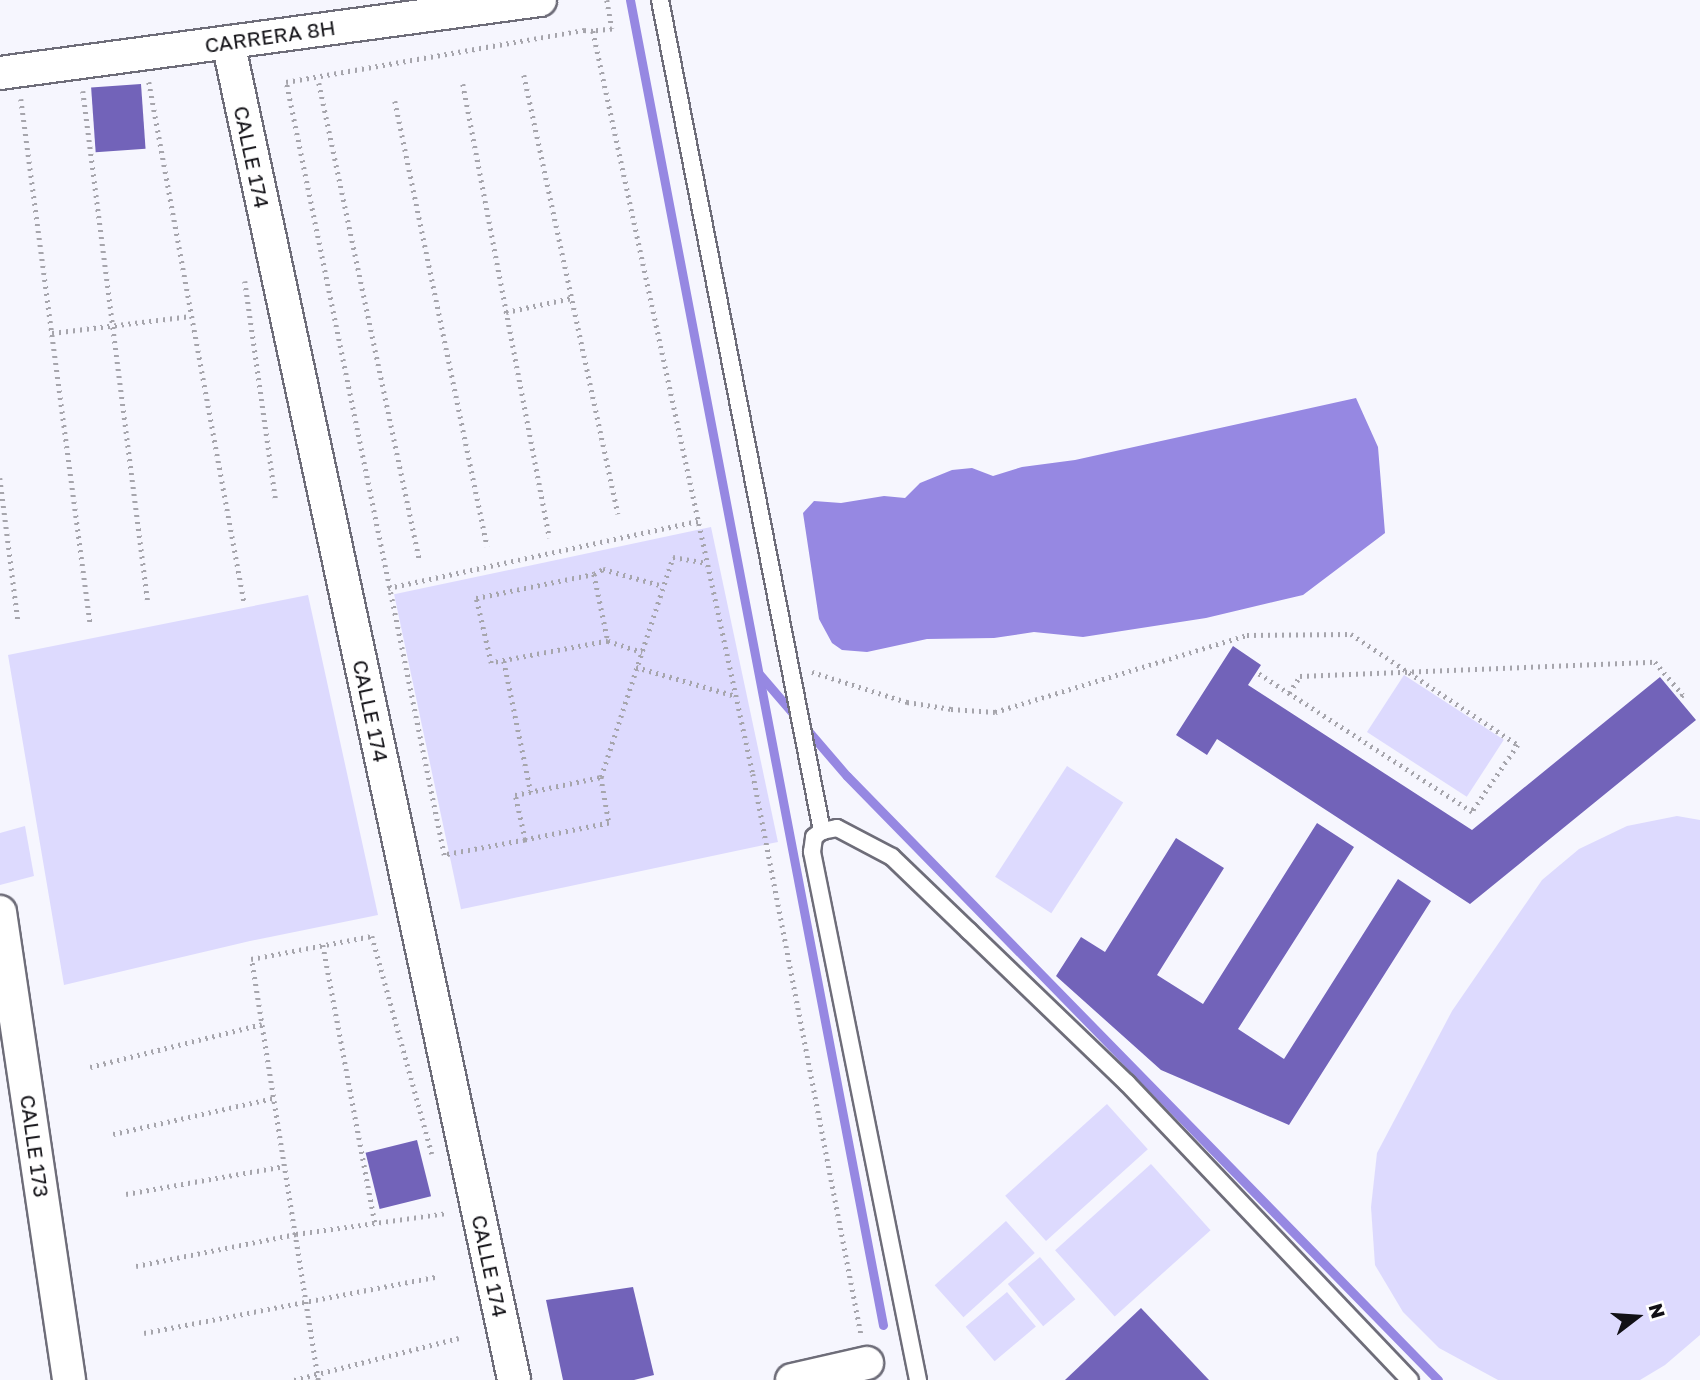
<!DOCTYPE html>
<html>
<head>
<meta charset="utf-8">
<style>
	body { margin:0 }
	#map { position:relative; width:1700px; height:1380px; overflow:hidden; background:#f6f6fe; font-family:"Golos Text",sans-serif }
	div>[style] { position:absolute }
	[style*='--x'] { left:calc(var(--x)*1px); top:calc(var(--y)*1px); width:calc(var(--w)*1px); rotate:calc(var(--a)*1deg) }
	.green>* { inset:0; background:#dddafe; transform-origin:0 0 }
	.water>* { inset:0; background:#9688e2 }
	.stream>* { height:9px; margin:-4.5px; padding:0 4.5px; transform-origin:4.5px; border-radius:4.5px; background:#9688e2 }
	.building>* { inset:0; background:#7263b9; transform-origin:0 0 }
	.path>* { height:4.5px; margin-top:-2.25px; transform-origin:0; background:repeating-linear-gradient(90deg,#a6a5ac 0 2px,transparent 0 7px) }
	.roads { filter:drop-shadow(2px 0 #6e6d79) drop-shadow(-2px 0 #6e6d79) drop-shadow(0 2px #6e6d79) drop-shadow(0 -2px #6e6d79) }
	.service>* { height:16px; margin:-8px; padding:0 8px; transform-origin:8px; border-radius:8px; background:#fff }
	.minor>* { height:32px; margin:-16px; padding:0 16px; transform-origin:16px; border-radius:16px; background:#fff }
	span { translate:-50% -50%; white-space:nowrap; text-align:center; line-height:1.15; -webkit-text-stroke:5px #fff; paint-order:stroke }
	.street-label { font-size:21px; color:#121116 }
	.north { position:absolute; left:1602px; top:1282px; width:70px; height:70px; -webkit-text-stroke:5px #fff; paint-order:stroke; rotate:73deg; font-size:19px; font-weight:700; line-height:28px; text-align:center; color:#121116 }
	.north::after { content:''; display:block; margin:auto; width:24px; height:32px; background:#121116; clip-path:polygon(50% 0,100% 100%,50% 72%,0 100%) }
</style>
</head>
<body>
<div id="map">
	<div class="green">
		<i style="left:711px;top:527px;width:322px;height:324px;rotate:78deg"></i>
		<i style="clip-path:polygon(308px 595px,378px 915px,250px 941px,64px 985px,8px 655px)"></i>
		<i style="left:1404px;top:675px;width:119px;height:68px;rotate:33deg"></i>
		<i style="left:1067px;top:766px;width:67px;height:132px;rotate:33deg"></i>
		<i style="clip-path:polygon(1677px 816px,1700px 820px,1700px 1335px,1665px 1365px,1640px 1380px,1498px 1380px,1439px 1348px,1403px 1312px,1375px 1265px,1371px 1207px,1377px 1153px,1452px 1011px,1542px 880px,1579px 849px,1627px 826px)"></i>
		<i style="clip-path:polygon(25px 826px,34px 876px,0 885px,0 833px)"></i>
		<i style="left:1107px;top:1104px;width:61px;height:137px;rotate:48deg"></i>
		<i style="left:1151px;top:1164px;width:89px;height:129px;rotate:48deg"></i>
		<i style="left:1006px;top:1221px;width:43px;height:96px;rotate:48deg"></i>
		<i style="left:1040px;top:1257px;width:55px;height:42px;rotate:50deg"></i>
		<i style="left:1007px;top:1292px;width:45px;height:54px;rotate:50deg"></i>
	</div>
	<div class="water">
		<i style="clip-path:polygon(1356px 398px,1378px 447px,1385px 533px,1303px 595px,1206px 618px,1083px 637px,1034px 632px,994px 638px,927px 639px,867px 652px,842px 650px,832px 643px,819px 619px,803px 513px,814px 501px,841px 503px,884px 496px,905px 498px,920px 483px,952px 470px,972px 468px,993px 476px,1022px 467px,1075px 460px)"></i>
	</div>
	<div class="stream">
		<i style="--x:630;--y:0;--w:1349;--a:79.19"></i>
		<i style="--x:760;--y:675;--w:133;--a:49.3"></i>
		<i style="--x:847;--y:776;--w:845;--a:45.62"></i>
	</div>
	<div class="building">
		<i style="left:141px;top:84px;width:65px;height:50px;rotate:86deg"></i>
		<i style="clip-path:polygon(1233px 646px,1261px 665px,1248px 685px,1472px 830px,1660px 677px,1696px 720px,1470px 904px,1217px 739px,1207px 755px,1176px 735px)"></i>
		<i style="clip-path:polygon(1317px 823px,1354px 847px,1238px 1029px,1284px 1059px,1398px 879px,1431px 901px,1289px 1125px,1161px 1070px,1056px 976px,1081px 937px,1105px 952px,1176px 838px,1224px 868px,1157px 975px,1203px 1004px)"></i>
		<i style="left:417px;top:1140px;width:58px;height:53px;rotate:76deg"></i>
		<i style="clip-path:polygon(633px 1287px,654px 1375px,634px 1380px,563px 1380px,546px 1300px)"></i>
		<i style="clip-path:polygon(1141px 1308px,1209px 1380px,1065px 1380px)"></i>
	</div>
	<div class="path">
		<i style="--x:607;--y:0;--w:29;--a:80"></i>
		<i style="--x:612;--y:29;--w:19;--a:174"></i>
		<i style="--x:593;--y:31;--w:760;--a:77.85"></i>
		<i style="--x:753;--y:774;--w:570;--a:79.08"></i>
		<i style="--x:524;--y:75;--w:449;--a:77.9"></i>
		<i style="--x:149;--y:82;--w:528;--a:79.63"></i>
		<i style="--x:319;--y:83;--w:486;--a:78.1"></i>
		<i style="--x:463;--y:84;--w:462;--a:79.2"></i>
		<i style="--x:83;--y:91;--w:516;--a:82.76"></i>
		<i style="--x:21;--y:99;--w:528;--a:82.48"></i>
		<i style="--x:395;--y:101;--w:455;--a:78.3"></i>
		<i style="--x:245;--y:281;--w:223;--a:82"></i>
		<i style="--x:506;--y:312;--w:67;--a:-12"></i>
		<i style="--x:52;--y:333;--w:140;--a:-7"></i>
		<i style="--x:0;--y:478;--w:143;--a:82.8"></i>
		<i style="--x:594;--y:574;--w:68;--a:78.2"></i>
		<i style="--x:608;--y:641;--w:119;--a:169.4"></i>
		<i style="--x:491;--y:663;--w:67;--a:-103"></i>
		<i style="--x:476;--y:598;--w:120;--a:-11.5"></i>
		<i style="--x:594;--y:574;--w:10;--a:-29"></i>
		<i style="--x:603;--y:569;--w:62;--a:15.8"></i>
		<i style="--x:388;--y:588;--w:317;--a:-12.2"></i>
		<i style="--x:608;--y:641;--w:36;--a:18"></i>
		<i style="--x:504;--y:661;--w:134;--a:78.4"></i>
		<i style="--x:636;--y:667;--w:104;--a:16.2"></i>
		<i style="--x:812;--y:672;--w:100;--a:17.5"></i>
		<i style="--x:907;--y:702;--w:45;--a:9"></i>
		<i style="--x:951;--y:709;--w:44;--a:3.9"></i>
		<i style="--x:995;--y:712;--w:264;--a:-17"></i>
		<i style="--x:1247;--y:635;--w:104;--a:-0.6"></i>
		<i style="--x:1351;--y:634;--w:201;--a:33.6"></i>
		<i style="--x:1518;--y:745;--w:81;--a:124.5"></i>
		<i style="--x:1472;--y:812;--w:257;--a:-147.1"></i>
		<i style="--x:1289;--y:693;--w:20;--a:-57"></i>
		<i style="--x:1300;--y:676;--w:355;--a:-2.3"></i>
		<i style="--x:1655;--y:662;--w:43;--a:49.7"></i>
		<i style="--x:1683;--y:695;--w:6;--a:135"></i>
		<i style="--x:601;--y:777;--w:231;--a:-71.9"></i>
		<i style="--x:673;--y:557;--w:34;--a:10"></i>
		<i style="--x:601;--y:777;--w:47;--a:80.1"></i>
		<i style="--x:609;--y:823;--w:86;--a:168.6"></i>
		<i style="--x:525;--y:840;--w:46;--a:-102.5"></i>
		<i style="--x:515;--y:795;--w:88;--a:-11.8"></i>
		<i style="--x:525;--y:840;--w:82;--a:169.5"></i>
		<i style="--x:444;--y:855;--w:789;--a:-101.55"></i>
		<i style="--x:286;--y:82;--w:303;--a:-9.9"></i>
		<i style="--x:584;--y:30;--w:9;--a:6"></i>
		<i style="--x:323;--y:945;--w:282;--a:79.4"></i>
		<i style="--x:90;--y:1067;--w:177;--a:-14"></i>
		<i style="--x:113;--y:1134;--w:165;--a:-12.6"></i>
		<i style="--x:126;--y:1194;--w:161;--a:-10"></i>
		<i style="--x:136;--y:1266;--w:163;--a:-11.3"></i>
		<i style="--x:296;--y:1234;--w:152;--a:-7.9"></i>
		<i style="--x:144;--y:1333;--w:300;--a:-10.9"></i>
		<i style="--x:294;--y:1380;--w:170;--a:-14.3"></i>
		<i style="--x:318;--y:1380;--w:426;--a:-99"></i>
		<i style="--x:251;--y:959;--w:123;--a:-10.8"></i>
		<i style="--x:372;--y:936;--w:226;--a:74.6"></i>
	</div>
	<div class="roads">
		<div class="service">
			<i style="--x:660;--y:0;--w:847;--a:78.97"></i>
			<i style="--x:918;--y:1380;--w:539;--a:-101.35"></i>
			<i style="--x:812;--y:852;--w:15;--a:-82"></i>
			<i style="--x:814;--y:837;--w:10;--a:-37"></i>
			<i style="--x:822;--y:831;--w:15;--a:-11"></i>
			<i style="--x:837;--y:828;--w:62;--a:27.8"></i>
			<i style="--x:892;--y:857;--w:107;--a:43.9"></i>
			<i style="--x:969;--y:931;--w:219;--a:43.9"></i>
			<i style="--x:1127;--y:1083;--w:410;--a:46.4"></i>
		</div>
		<div class="minor">
			<i style="--x:228;--y:42;--w:1368;--a:77.93"></i>
			<i style="--x:0;--y:73;--w:545;--a:-7.7"></i>
			<i style="--x:0;--y:912;--w:473;--a:81.6"></i>
			<i style="--x:792;--y:1380;--w:77;--a:-12.8"></i>
		</div>
	</div>
	<div class="street-label">
		<span style="left:270px;top:36px;rotate:-8deg">CARRERA 8H</span>
		<span style="left:252px;top:157px;rotate:78deg">CALLE 174</span>
		<span style="left:371px;top:711px;rotate:78deg">CALLE 174</span>
		<span style="left:35px;top:1146px;rotate:82deg">CALLE 173</span>
		<span style="left:490px;top:1266px;rotate:78deg">CALLE 174</span>
	</div>
	<div class="north">N</div>
</div>
</body>
</html>
